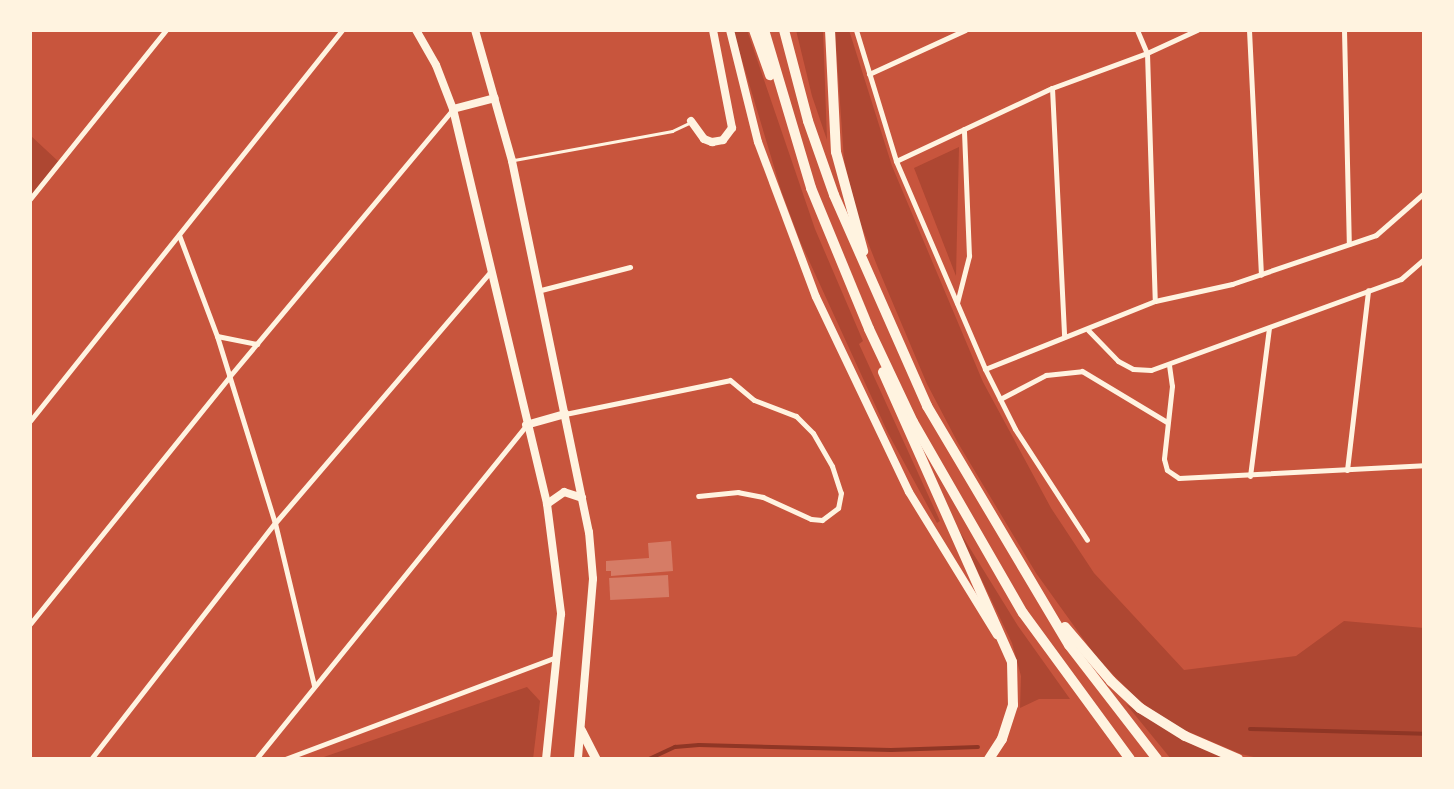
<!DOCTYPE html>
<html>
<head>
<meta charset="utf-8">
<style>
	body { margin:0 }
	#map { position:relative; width:1454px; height:789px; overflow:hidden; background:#c8553d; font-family:"Zilla Slab",serif }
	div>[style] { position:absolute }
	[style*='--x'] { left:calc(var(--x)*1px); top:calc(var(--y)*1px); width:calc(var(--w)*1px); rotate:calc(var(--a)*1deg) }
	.green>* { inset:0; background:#ae4732 }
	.stream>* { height:4px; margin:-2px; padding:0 2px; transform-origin:2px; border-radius:2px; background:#8f3625 }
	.building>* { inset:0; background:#d67c66; transform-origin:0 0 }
	.service>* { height:3px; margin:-1.5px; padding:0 1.5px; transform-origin:1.5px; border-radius:1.5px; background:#fff3e0 }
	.minor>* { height:5px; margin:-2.5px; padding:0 2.5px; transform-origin:2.5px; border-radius:2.5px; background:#fff3e0 }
	.secondary>* { height:8px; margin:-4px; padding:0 4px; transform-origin:4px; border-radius:4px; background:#fff3e0 }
	.primary>* { height:9px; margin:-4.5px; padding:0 4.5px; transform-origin:4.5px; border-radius:4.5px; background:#fff3e0 }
	.motorway>* { height:10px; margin:-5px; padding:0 5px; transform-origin:5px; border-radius:5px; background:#fff3e0 }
	span { translate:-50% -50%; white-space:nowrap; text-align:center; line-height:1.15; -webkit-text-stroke:6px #fff3e0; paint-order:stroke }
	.frame { position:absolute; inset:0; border:32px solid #fff3e0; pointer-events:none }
</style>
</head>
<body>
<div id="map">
	<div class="green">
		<i style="clip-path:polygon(733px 30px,747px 30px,815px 229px,863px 341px,859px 344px,940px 521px,937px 523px,888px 433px,800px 241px,781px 190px)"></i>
		<i style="clip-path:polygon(796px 30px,823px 30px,827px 140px,812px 96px)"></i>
		<i style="clip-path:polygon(835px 30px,849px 30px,892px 166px,983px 382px,1051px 508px,1094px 573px,1184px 670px,1296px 656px,1344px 621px,1424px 628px,1424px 759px,1262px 759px,1241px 754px,1175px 726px,1137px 699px,1097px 658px,1036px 573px,958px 443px,927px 384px,878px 268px,858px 217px,844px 160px)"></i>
		<i style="clip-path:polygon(30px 135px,59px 162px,30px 199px)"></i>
		<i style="clip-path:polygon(959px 147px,956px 276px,914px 168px)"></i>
		<i style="clip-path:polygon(955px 524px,1018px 626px,1070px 699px,1039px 699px,1020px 708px,1021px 676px,1012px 643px)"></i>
		<i style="clip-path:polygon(527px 687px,540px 701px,533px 759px,318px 759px)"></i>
		<i style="clip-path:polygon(1126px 704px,1187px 742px,1227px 759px,1171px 759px)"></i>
	</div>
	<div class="stream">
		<i style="--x:1250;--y:729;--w:174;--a:1.6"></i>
		<i style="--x:649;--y:759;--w:29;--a:-25"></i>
		<i style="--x:675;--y:747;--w:24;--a:-5"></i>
		<i style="--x:699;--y:745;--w:192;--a:1.5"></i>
		<i style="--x:891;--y:750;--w:87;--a:-2"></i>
	</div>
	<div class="building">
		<i style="clip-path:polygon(671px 541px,673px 571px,611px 576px,611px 571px,606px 571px,606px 561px,649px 558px,648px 543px)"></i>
		<i style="left:668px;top:575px;width:22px;height:59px;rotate:87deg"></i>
	</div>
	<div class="service">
		<i style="--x:514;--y:160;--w:161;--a:-10.4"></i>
		<i style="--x:672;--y:131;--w:19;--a:-25"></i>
	</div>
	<div class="minor">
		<i style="--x:856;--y:30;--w:137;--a:73"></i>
		<i style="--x:896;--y:161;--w:226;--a:66.8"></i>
		<i style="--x:985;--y:369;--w:67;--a:63.4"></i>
		<i style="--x:1015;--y:429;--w:132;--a:57"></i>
		<i style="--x:1137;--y:30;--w:25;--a:67"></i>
		<i style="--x:1147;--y:53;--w:248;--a:88.2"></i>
		<i style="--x:1249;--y:30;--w:245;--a:87.2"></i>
		<i style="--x:1344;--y:30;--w:214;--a:88.7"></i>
		<i style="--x:869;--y:74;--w:106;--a:-24.6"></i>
		<i style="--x:1052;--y:88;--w:249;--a:87.2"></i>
		<i style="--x:896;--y:161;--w:172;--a:-25.1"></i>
		<i style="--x:1052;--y:88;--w:101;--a:-20.2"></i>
		<i style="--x:1147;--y:53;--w:55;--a:-24.7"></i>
		<i style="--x:30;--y:199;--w:217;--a:-51.2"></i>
		<i style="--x:179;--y:235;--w:108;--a:69.4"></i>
		<i style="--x:217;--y:336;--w:196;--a:72.8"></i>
		<i style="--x:275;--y:523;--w:167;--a:76.5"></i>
		<i style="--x:541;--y:290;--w:92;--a:-14.5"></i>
		<i style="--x:957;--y:303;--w:49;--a:-75.7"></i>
		<i style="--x:969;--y:256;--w:127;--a:-92.3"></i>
		<i style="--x:1088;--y:330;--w:43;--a:45.9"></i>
		<i style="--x:1118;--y:361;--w:17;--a:28"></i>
		<i style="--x:1133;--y:369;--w:18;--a:3"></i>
		<i style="--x:1151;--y:370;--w:266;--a:-20"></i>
		<i style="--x:1401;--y:279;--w:30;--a:-41"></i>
		<i style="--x:217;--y:336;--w:41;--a:11.3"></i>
		<i style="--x:1169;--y:365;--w:21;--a:82"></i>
		<i style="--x:1172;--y:386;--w:73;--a:96.3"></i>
		<i style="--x:1164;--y:459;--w:11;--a:75"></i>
		<i style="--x:1167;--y:470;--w:14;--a:34"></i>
		<i style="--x:1179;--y:478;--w:245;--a:-3"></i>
		<i style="--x:985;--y:369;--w:183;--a:-21.8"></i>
		<i style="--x:1155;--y:301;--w:79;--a:-12.4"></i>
		<i style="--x:1232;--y:284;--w:152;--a:-18.8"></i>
		<i style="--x:1376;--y:235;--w:64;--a:-41.2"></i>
		<i style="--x:1000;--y:399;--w:52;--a:-27.6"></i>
		<i style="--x:1046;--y:375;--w:36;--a:-6"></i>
		<i style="--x:1082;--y:371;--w:99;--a:31"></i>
		<i style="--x:565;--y:414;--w:168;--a:-11.6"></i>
		<i style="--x:730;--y:380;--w:31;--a:40"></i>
		<i style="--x:754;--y:400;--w:45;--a:20.9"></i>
		<i style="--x:796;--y:416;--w:24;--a:45"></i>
		<i style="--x:813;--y:433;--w:38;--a:60"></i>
		<i style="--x:832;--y:466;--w:28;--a:72"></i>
		<i style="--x:841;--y:493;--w:15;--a:101"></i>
		<i style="--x:838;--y:508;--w:20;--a:143"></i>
		<i style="--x:822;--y:520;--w:11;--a:-175"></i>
		<i style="--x:811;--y:519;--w:53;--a:-155.4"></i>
		<i style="--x:763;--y:497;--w:25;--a:-169"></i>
		<i style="--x:738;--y:492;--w:40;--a:174.3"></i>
		<i style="--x:30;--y:421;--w:500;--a:-51.41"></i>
		<i style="--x:1347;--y:470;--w:181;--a:-83.3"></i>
		<i style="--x:1250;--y:476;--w:149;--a:-82.7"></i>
		<i style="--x:30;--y:624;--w:317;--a:-51.1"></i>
		<i style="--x:229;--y:377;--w:349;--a:-50.1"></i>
		<i style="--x:91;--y:759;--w:299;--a:-52.1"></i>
		<i style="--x:275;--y:523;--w:332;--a:-49.4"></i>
		<i style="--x:256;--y:759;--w:429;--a:-51"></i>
		<i style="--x:285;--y:759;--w:290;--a:-20.6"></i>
	</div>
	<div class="secondary">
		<i style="--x:416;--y:30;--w:40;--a:60.3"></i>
		<i style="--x:436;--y:65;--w:47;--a:68.9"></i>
		<i style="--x:453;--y:109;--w:406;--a:76.6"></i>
		<i style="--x:547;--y:504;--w:111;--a:82.7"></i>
		<i style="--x:561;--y:614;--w:146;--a:95.9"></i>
		<i style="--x:475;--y:30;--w:136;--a:74.2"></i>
		<i style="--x:512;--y:161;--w:379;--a:78.3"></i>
		<i style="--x:589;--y:532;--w:47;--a:85.1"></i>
		<i style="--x:593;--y:579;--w:181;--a:94.8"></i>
		<i style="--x:730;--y:30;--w:115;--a:76"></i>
		<i style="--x:758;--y:142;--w:165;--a:69.5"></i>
		<i style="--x:816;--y:297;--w:216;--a:64.5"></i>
		<i style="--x:909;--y:492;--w:168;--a:58.4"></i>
		<i style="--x:453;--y:109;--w:43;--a:-14.7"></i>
		<i style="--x:691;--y:121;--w:22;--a:54"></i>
		<i style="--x:704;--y:139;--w:9;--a:21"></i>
		<i style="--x:712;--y:142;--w:11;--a:-10"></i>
		<i style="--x:723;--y:140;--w:15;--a:-53"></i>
		<i style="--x:732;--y:128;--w:100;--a:-101"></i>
		<i style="--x:526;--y:425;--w:41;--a:-15.8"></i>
		<i style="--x:547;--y:504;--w:21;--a:-35"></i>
		<i style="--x:564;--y:492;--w:19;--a:18"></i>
	</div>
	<div class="primary">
		<i style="--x:581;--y:730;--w:33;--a:63"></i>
	</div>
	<div class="motorway">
		<i style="--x:754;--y:30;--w:48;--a:70.4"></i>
		<i style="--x:764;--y:30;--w:165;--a:73.4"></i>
		<i style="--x:811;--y:188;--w:152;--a:67.6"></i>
		<i style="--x:869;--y:329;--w:103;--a:64.7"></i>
		<i style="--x:913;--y:422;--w:220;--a:60.1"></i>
		<i style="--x:1023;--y:613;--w:181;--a:53.8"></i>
		<i style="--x:784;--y:30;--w:94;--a:75.2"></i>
		<i style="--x:808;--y:121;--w:78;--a:70.6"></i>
		<i style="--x:834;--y:195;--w:231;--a:66.2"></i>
		<i style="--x:927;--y:406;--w:278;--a:59.3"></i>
		<i style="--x:1069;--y:645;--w:144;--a:52.3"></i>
		<i style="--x:830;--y:30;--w:122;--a:87.2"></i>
		<i style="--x:836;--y:152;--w:103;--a:74.7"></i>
		<i style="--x:883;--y:372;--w:317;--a:66"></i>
		<i style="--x:1012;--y:662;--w:43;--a:88.7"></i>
		<i style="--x:1013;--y:705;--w:36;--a:108"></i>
		<i style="--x:1002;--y:739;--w:24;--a:123"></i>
		<i style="--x:1065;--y:627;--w:71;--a:49.6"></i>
		<i style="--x:1111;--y:681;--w:40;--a:43"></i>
		<i style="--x:1140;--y:708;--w:53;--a:31.9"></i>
		<i style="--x:1185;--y:736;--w:58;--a:23.5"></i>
	</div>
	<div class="frame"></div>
</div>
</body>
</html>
